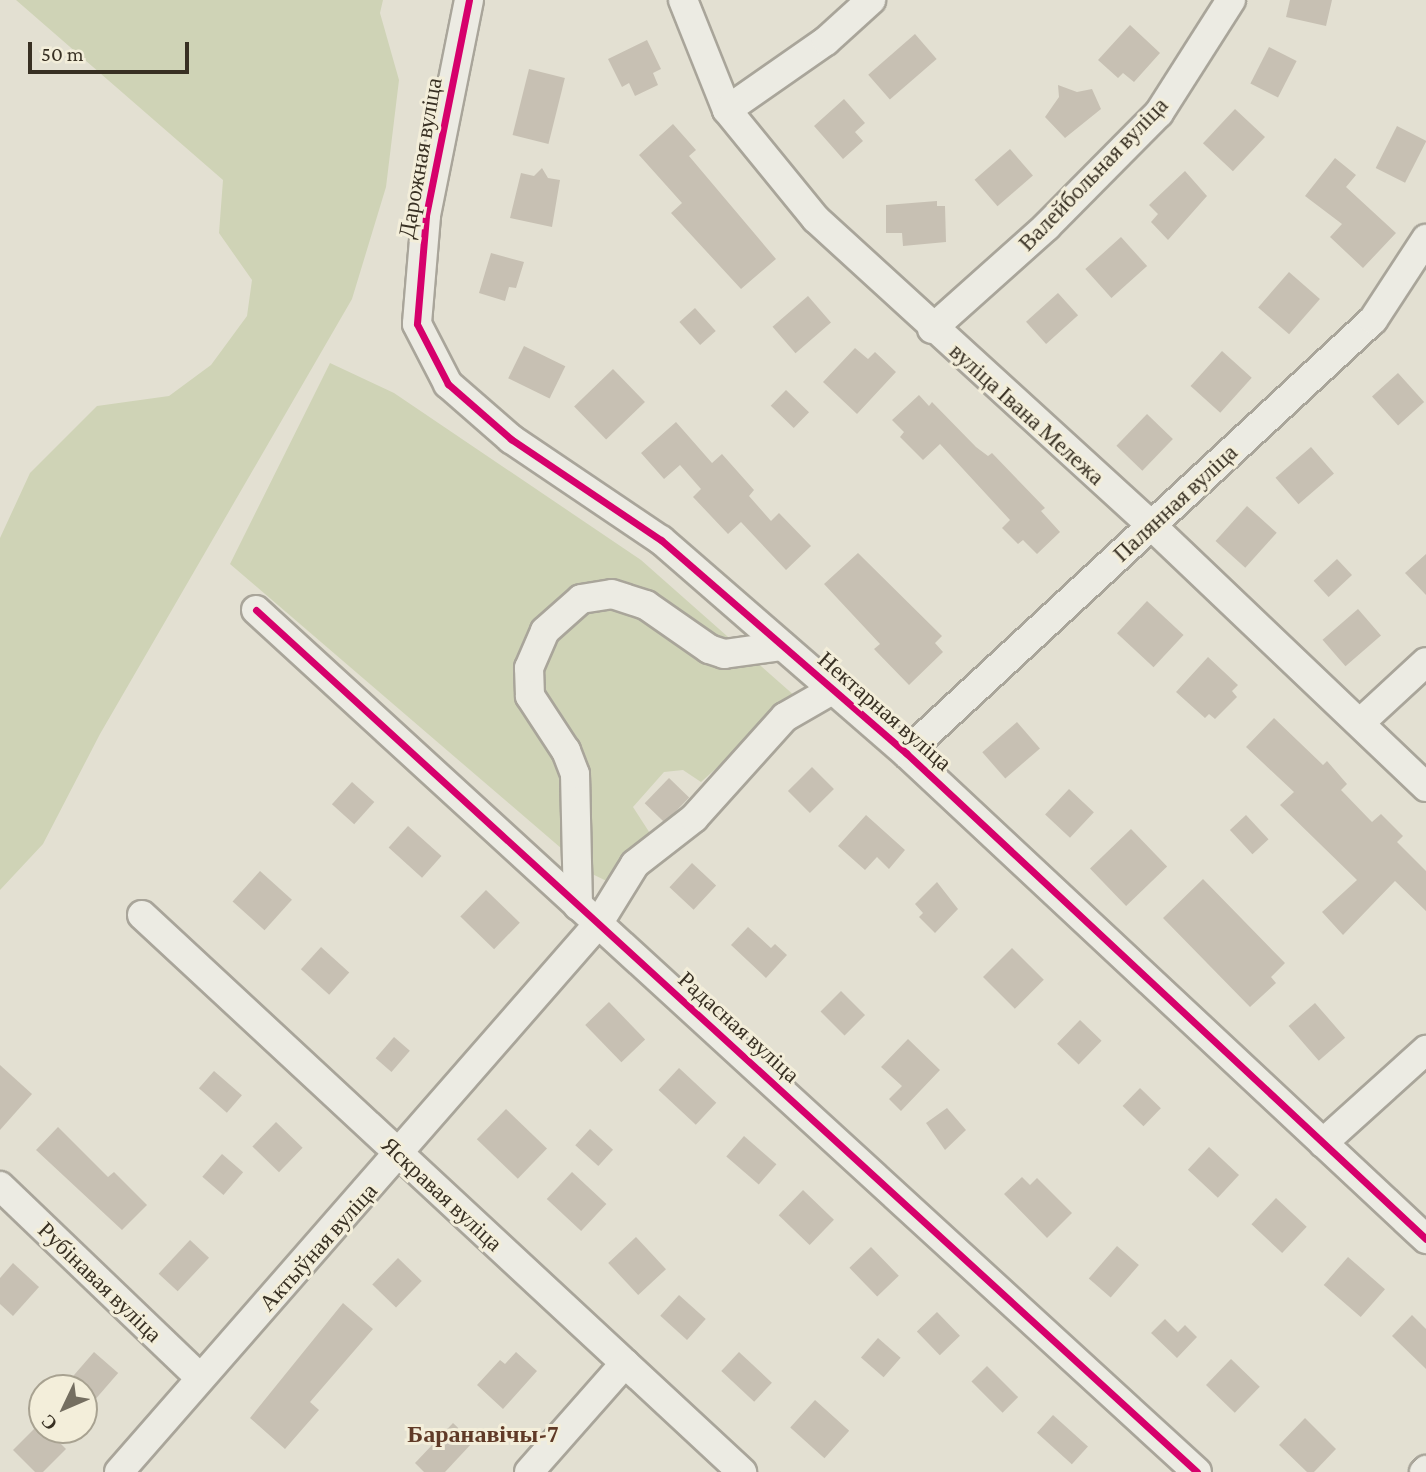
<!DOCTYPE html>
<html>
<head>
<meta charset="utf-8">
<style>
	body { margin:0 }
	#map { position:relative; width:1426px; height:1472px; overflow:hidden; background:#e3e0d2; font-family:"Crimson Pro",serif }
	div>[style] { position:absolute }
	[style*='--x'] { left:calc(var(--x)*1px); top:calc(var(--y)*1px); width:calc(var(--w)*1px); rotate:calc(var(--a)*1deg) }
	.green>* { inset:0; background:#cfd3b6 }
	.building>* { inset:0; background:#c7c0b3; transform-origin:0 0 }
	.roads { filter:drop-shadow(2px 0 #a9a59a) drop-shadow(-2px 0 #a9a59a) drop-shadow(0 2px #a9a59a) drop-shadow(0 -2px #a9a59a) }
	.minor>* { height:28px; margin:-14px; padding:0 14px; transform-origin:14px; border-radius:14px; background:#ecebe3 }
	.cycleway>* { height:7px; margin:-3.5px; padding:0 3.5px; transform-origin:3.5px; border-radius:3.5px; background:#d6006c }
	span { translate:-50% -50%; white-space:nowrap; text-align:center; line-height:1.15; -webkit-text-stroke:6px #f3eeda; paint-order:stroke }
	.street-label { font-size:23px; color:#383023 }
	.neighbourhood-label { font-size:24px; color:#603a27; font-weight:700 }
	.north { position:absolute; left:28px; top:1374px; width:70px; height:70px; box-sizing:border-box; background:#f3eeda; border:2px solid #a8a291; border-radius:50%; rotate:226deg; font-size:19px; font-weight:700; line-height:28px; text-align:center; color:#383023 }
	.north::after { content:''; display:block; margin:auto; width:24px; height:32px; background:#746e60; clip-path:polygon(50% 0,100% 100%,50% 72%,0 100%) }
	.scale { position:absolute; left:28px; top:42px; width:161px; height:32px; box-sizing:border-box; border:4px solid #383023; border-top:0; padding-left:9px; font-size:21px; line-height:24px; white-space:nowrap; color:#383023; -webkit-text-stroke:5px #f3eeda; paint-order:stroke }
</style>
</head>
<body>
<div id="map">
	<div class="green">
		<i style="clip-path:polygon(16px 0,383px 0,380px 13px,399px 80px,386px 187px,352px 299px,100px 734px,43px 844px,0 890px,0 538px,30px 473px,97px 406px,169px 396px,211px 365px,247px 316px,252px 280px,219px 233px,223px 180px)"></i>
		<i style="clip-path:polygon(330px 363px,394px 393px,641px 560px,796px 697px,701px 782px,683px 770px,664px 772px,633px 807px,653px 838px,615px 885px,590px 873px,230px 564px)"></i>
	</div>
	<div class="building">
		<i style="clip-path:polygon(1290px 0,1332px 0,1326px 26px,1286px 17px)"></i>
		<i style="clip-path:polygon(1130px 25px,1160px 53px,1134px 82px,1123px 73px,1118px 78px,1098px 60px)"></i>
		<i style="left:915px;top:34px;width:33px;height:62px;rotate:49deg"></i>
		<i style="clip-path:polygon(647px 40px,661px 69px,653px 73px,658px 85px,635px 96px,629px 83px,622px 87px,608px 59px)"></i>
		<i style="left:1269px;top:47px;width:31px;height:41px;rotate:27deg"></i>
		<i style="left:529px;top:69px;width:37px;height:68px;rotate:14deg"></i>
		<i style="clip-path:polygon(1058px 85px,1077px 92px,1092px 89px,1101px 109px,1065px 138px,1045px 117px,1059px 97px)"></i>
		<i style="clip-path:polygon(844px 99px,865px 123px,855px 132px,863px 141px,843px 159px,814px 126px)"></i>
		<i style="left:1235px;top:109px;width:41px;height:47px;rotate:43deg"></i>
		<i style="clip-path:polygon(673px 124px,696px 150px,689px 156px,776px 259px,741px 289px,671px 213px,682px 203px,639px 155px)"></i>
		<i style="left:1397px;top:126px;width:33px;height:47px;rotate:27deg"></i>
		<i style="left:1010px;top:149px;width:35px;height:47px;rotate:49deg"></i>
		<i style="clip-path:polygon(1335px 158px,1356px 175px,1346px 187px,1396px 233px,1363px 268px,1330px 237px,1342px 224px,1305px 196px)"></i>
		<i style="clip-path:polygon(542px 168px,548px 178px,560px 180px,552px 227px,510px 218px,521px 173px,534px 176px)"></i>
		<i style="clip-path:polygon(1185px 171px,1207px 196px,1168px 240px,1151px 222px,1158px 214px,1149px 205px)"></i>
		<i style="clip-path:polygon(937px 201px,937px 206px,945px 206px,946px 242px,903px 246px,902px 233px,886px 233px,886px 205px)"></i>
		<i style="left:1121px;top:237px;width:39px;height:48px;rotate:48deg"></i>
		<i style="clip-path:polygon(491px 253px,524px 262px,516px 288px,509px 287px,505px 301px,479px 293px)"></i>
		<i style="left:1289px;top:272px;width:41px;height:47px;rotate:41deg"></i>
		<i style="left:1058px;top:293px;width:30px;height:43px;rotate:48deg"></i>
		<i style="left:808px;top:296px;width:35px;height:47px;rotate:49deg"></i>
		<i style="left:695px;top:308px;width:31px;height:21px;rotate:48deg"></i>
		<i style="left:524px;top:346px;width:46px;height:36px;rotate:26deg"></i>
		<i style="clip-path:polygon(855px 348px,868px 359px,875px 352px,896px 372px,857px 414px,823px 382px)"></i>
		<i style="left:1222px;top:351px;width:40px;height:47px;rotate:42deg"></i>
		<i style="left:613px;top:369px;width:46px;height:54px;rotate:46deg"></i>
		<i style="left:1398px;top:373px;width:39px;height:35px;rotate:48deg"></i>
		<i style="left:786px;top:390px;width:32px;height:22px;rotate:44deg"></i>
		<i style="clip-path:polygon(919px 395px,929px 406px,932px 402px,976px 447px,988px 456px,992px 453px,1045px 508px,1041px 511px,1060px 532px,1037px 554px,1023px 540px,1018px 544px,1002px 528px,1010px 520px,940px 444px,923px 460px,900px 437px,904px 432px,892px 420px)"></i>
		<i style="left:1147px;top:414px;width:36px;height:44px;rotate:44deg"></i>
		<i style="clip-path:polygon(676px 422px,712px 463px,722px 454px,754px 490px,749px 496px,771px 521px,779px 513px,811px 546px,786px 570px,741px 522px,728px 534px,693px 497px,701px 489px,680px 465px,664px 479px,641px 453px)"></i>
		<i style="left:1311px;top:447px;width:35px;height:47px;rotate:49deg"></i>
		<i style="left:1247px;top:506px;width:40px;height:47px;rotate:42deg"></i>
		<i style="clip-path:polygon(858px 553px,942px 636px,935px 643px,943px 652px,909px 685px,874px 649px,880px 644px,824px 584px)"></i>
		<i style="clip-path:polygon(1426px 554px,1426px 595px,1405px 573px)"></i>
		<i style="left:1337px;top:559px;width:22px;height:32px;rotate:47deg"></i>
		<i style="left:1147px;top:601px;width:50px;height:44px;rotate:43deg"></i>
		<i style="left:1358px;top:609px;width:35px;height:47px;rotate:49deg"></i>
		<i style="clip-path:polygon(1208px 657px,1238px 685px,1232px 691px,1237px 697px,1215px 719px,1209px 714px,1205px 718px,1176px 692px)"></i>
		<i style="clip-path:polygon(1274px 718px,1323px 765px,1327px 761px,1347px 784px,1341px 790px,1372px 822px,1381px 814px,1403px 836px,1397px 842px,1426px 871px,1426px 911px,1395px 881px,1343px 935px,1322px 912px,1357px 880px,1280px 805px,1294px 792px,1246px 747px)"></i>
		<i style="left:1017px;top:722px;width:35px;height:46px;rotate:49deg"></i>
		<i style="left:812px;top:767px;width:31px;height:34px;rotate:45deg"></i>
		<i style="left:669px;top:778px;width:28px;height:35px;rotate:44deg"></i>
		<i style="left:352px;top:782px;width:30px;height:30px;rotate:42deg"></i>
		<i style="left:1069px;top:789px;width:34px;height:35px;rotate:43deg"></i>
		<i style="clip-path:polygon(866px 815px,905px 850px,889px 869px,877px 857px,865px 870px,838px 846px)"></i>
		<i style="left:1246px;top:815px;width:33px;height:22px;rotate:47deg"></i>
		<i style="left:408px;top:826px;width:45px;height:29px;rotate:42deg"></i>
		<i style="left:1131px;top:829px;width:52px;height:57px;rotate:46deg"></i>
		<i style="left:692px;top:863px;width:33px;height:33px;rotate:43deg"></i>
		<i style="left:260px;top:871px;width:43px;height:41px;rotate:42deg"></i>
		<i style="clip-path:polygon(1203px 879px,1285px 963px,1271px 977px,1276px 983px,1250px 1007px,1163px 918px)"></i>
		<i style="clip-path:polygon(937px 882px,958px 909px,935px 933px,919px 917px,923px 913px,915px 904px)"></i>
		<i style="left:486px;top:890px;width:47px;height:37px;rotate:44deg"></i>
		<i style="clip-path:polygon(748px 927px,771px 948px,775px 944px,787px 955px,766px 978px,731px 945px)"></i>
		<i style="left:321px;top:947px;width:38px;height:30px;rotate:42deg"></i>
		<i style="left:1012px;top:948px;width:45px;height:41px;rotate:45deg"></i>
		<i style="left:841px;top:991px;width:34px;height:29px;rotate:45deg"></i>
		<i style="left:609px;top:1002px;width:52px;height:33px;rotate:46deg"></i>
		<i style="left:1315px;top:1003px;width:46px;height:35px;rotate:49deg"></i>
		<i style="left:1080px;top:1020px;width:30px;height:33px;rotate:44deg"></i>
		<i style="left:394px;top:1037px;width:21px;height:28px;rotate:41deg"></i>
		<i style="clip-path:polygon(908px 1039px,940px 1070px,901px 1111px,889px 1099px,902px 1086px,881px 1067px)"></i>
		<i style="clip-path:polygon(0 1065px,32px 1094px,0 1130px)"></i>
		<i style="left:679px;top:1068px;width:51px;height:30px;rotate:43deg"></i>
		<i style="left:214px;top:1071px;width:37px;height:23px;rotate:41deg"></i>
		<i style="left:1140px;top:1088px;width:29px;height:25px;rotate:44deg"></i>
		<i style="clip-path:polygon(947px 1108px,966px 1130px,945px 1150px,926px 1123px)"></i>
		<i style="left:506px;top:1109px;width:57px;height:42px;rotate:44deg"></i>
		<i style="left:276px;top:1122px;width:37px;height:34px;rotate:44deg"></i>
		<i style="clip-path:polygon(58px 1127px,108px 1177px,114px 1172px,147px 1205px,122px 1230px,36px 1150px)"></i>
		<i style="left:590px;top:1129px;width:31px;height:22px;rotate:42deg"></i>
		<i style="left:744px;top:1136px;width:43px;height:27px;rotate:41deg"></i>
		<i style="left:1209px;top:1147px;width:41px;height:31px;rotate:43deg"></i>
		<i style="left:222px;top:1154px;width:28px;height:30px;rotate:41deg"></i>
		<i style="left:572px;top:1172px;width:47px;height:37px;rotate:43deg"></i>
		<i style="clip-path:polygon(1022px 1177px,1030px 1185px,1037px 1178px,1072px 1213px,1047px 1238px,1004px 1194px)"></i>
		<i style="left:803px;top:1190px;width:43px;height:35px;rotate:44deg"></i>
		<i style="left:1276px;top:1198px;width:42px;height:36px;rotate:43deg"></i>
		<i style="left:636px;top:1237px;width:44px;height:38px;rotate:47deg"></i>
		<i style="left:190px;top:1240px;width:26px;height:46px;rotate:43deg"></i>
		<i style="left:1117px;top:1246px;width:29px;height:43px;rotate:41deg"></i>
		<i style="left:871px;top:1247px;width:40px;height:30px;rotate:46deg"></i>
		<i style="left:1348px;top:1257px;width:49px;height:37px;rotate:41deg"></i>
		<i style="left:398px;top:1258px;width:33px;height:37px;rotate:44deg"></i>
		<i style="clip-path:polygon(13px 1263px,39px 1287px,13px 1316px,0 1304px,0 1278px)"></i>
		<i style="left:679px;top:1295px;width:36px;height:28px;rotate:42deg"></i>
		<i style="clip-path:polygon(343px 1303px,373px 1329px,310px 1402px,319px 1410px,285px 1449px,250px 1418px)"></i>
		<i style="left:937px;top:1312px;width:33px;height:28px;rotate:46deg"></i>
		<i style="clip-path:polygon(1412px 1315px,1426px 1329px,1426px 1369px,1392px 1336px)"></i>
		<i style="clip-path:polygon(1165px 1319px,1178px 1332px,1185px 1325px,1197px 1337px,1177px 1358px,1151px 1333px)"></i>
		<i style="left:878px;top:1338px;width:30px;height:26px;rotate:41deg"></i>
		<i style="left:94px;top:1352px;width:32px;height:36px;rotate:41deg"></i>
		<i style="clip-path:polygon(516px 1352px,537px 1371px,503px 1409px,477px 1385px,500px 1360px,505px 1364px)"></i>
		<i style="left:739px;top:1352px;width:45px;height:26px;rotate:43deg"></i>
		<i style="left:1231px;top:1359px;width:40px;height:36px;rotate:44deg"></i>
		<i style="left:987px;top:1366px;width:44px;height:22px;rotate:45deg"></i>
		<i style="left:815px;top:1400px;width:46px;height:37px;rotate:42deg"></i>
		<i style="left:1053px;top:1415px;width:47px;height:24px;rotate:42deg"></i>
		<i style="clip-path:polygon(1305px 1418px,1336px 1449px,1314px 1472px,1307px 1472px,1279px 1445px)"></i>
		<i style="clip-path:polygon(40px 1423px,66px 1449px,43px 1472px,35px 1472px,13px 1450px)"></i>
		<i style="clip-path:polygon(453px 1423px,473px 1442px,445px 1472px,424px 1472px,415px 1463px)"></i>
	</div>
	<div class="roads">
		<div class="minor">
			<i style="--x:469;--y:0;--w:220;--a:101.3"></i>
			<i style="--x:426;--y:216;--w:108;--a:94.8"></i>
			<i style="--x:417;--y:324;--w:68;--a:62.7"></i>
			<i style="--x:448;--y:384;--w:84;--a:41.1"></i>
			<i style="--x:511;--y:439;--w:181;--a:34"></i>
			<i style="--x:661;--y:540;--w:325;--a:41"></i>
			<i style="--x:906;--y:753;--w:712;--a:43.06"></i>
			<i style="--x:683;--y:0;--w:118;--a:68.2"></i>
			<i style="--x:727;--y:110;--w:141;--a:50.8"></i>
			<i style="--x:816;--y:219;--w:454;--a:42.4"></i>
			<i style="--x:1151;--y:525;--w:380;--a:43.6"></i>
			<i style="--x:727;--y:110;--w:121;--a:-34.9"></i>
			<i style="--x:826;--y:41;--w:61;--a:-42.3"></i>
			<i style="--x:932;--y:329;--w:154;--a:-41.8"></i>
			<i style="--x:1047;--y:226;--w:159;--a:-45.3"></i>
			<i style="--x:1159;--y:113;--w:134;--a:-57.5"></i>
			<i style="--x:256;--y:610;--w:1276;--a:42.49"></i>
			<i style="--x:1361;--y:722;--w:88;--a:-42.7"></i>
			<i style="--x:906;--y:753;--w:637;--a:-42.84"></i>
			<i style="--x:1373;--y:320;--w:97;--a:-56.8"></i>
			<i style="--x:578;--y:906;--w:132;--a:-91.3"></i>
			<i style="--x:575;--y:774;--w:25;--a:-111"></i>
			<i style="--x:566;--y:751;--w:66;--a:-123.2"></i>
			<i style="--x:530;--y:696;--w:28;--a:-92"></i>
			<i style="--x:529;--y:668;--w:40;--a:-66.6"></i>
			<i style="--x:545;--y:631;--w:48;--a:-41.6"></i>
			<i style="--x:581;--y:599;--w:31;--a:-9"></i>
			<i style="--x:612;--y:594;--w:36;--a:18"></i>
			<i style="--x:646;--y:605;--w:77;--a:34.9"></i>
			<i style="--x:709;--y:649;--w:16;--a:18"></i>
			<i style="--x:724;--y:654;--w:59;--a:-7.9"></i>
			<i style="--x:142;--y:915;--w:819;--a:42.87"></i>
			<i style="--x:1323;--y:1143;--w:139;--a:-42.1"></i>
			<i style="--x:0;--y:1186;--w:277;--a:43.8"></i>
			<i style="--x:119;--y:1472;--w:728;--a:-48.84"></i>
			<i style="--x:598;--y:924;--w:70;--a:-58.3"></i>
			<i style="--x:635;--y:864;--w:75;--a:-37.9"></i>
			<i style="--x:694;--y:818;--w:136;--a:-48"></i>
			<i style="--x:785;--y:717;--w:54;--a:-29.9"></i>
			<i style="--x:529;--y:1472;--w:145;--a:-48.6"></i>
			<i style="--x:1424;--y:1472;--w:3;--a:-45"></i>
		</div>
	</div>
	<div class="cycleway">
		<i style="--x:469;--y:0;--w:220;--a:101.3"></i>
		<i style="--x:426;--y:216;--w:108;--a:94.8"></i>
		<i style="--x:417;--y:324;--w:68;--a:62.7"></i>
		<i style="--x:448;--y:384;--w:84;--a:41.1"></i>
		<i style="--x:511;--y:439;--w:181;--a:34"></i>
		<i style="--x:661;--y:540;--w:325;--a:41"></i>
		<i style="--x:906;--y:753;--w:712;--a:43.06"></i>
		<i style="--x:256;--y:610;--w:1276;--a:42.49"></i>
	</div>
	<div class="street-label">
		<span style="left:420px;top:158px;rotate:-80deg">Дарожная вуліца</span>
		<span style="left:1093px;top:174px;rotate:-46deg">Валейбольная вуліца</span>
		<span style="left:1027px;top:414px;rotate:42deg">вуліца Івана Мележа</span>
		<span style="left:1175px;top:503px;rotate:-43deg">Палянная вуліца</span>
		<span style="left:885px;top:711px;rotate:41deg">Нектарная вуліца</span>
		<span style="left:739px;top:1027px;rotate:42deg">Радасная вуліца</span>
		<span style="left:442px;top:1194px;rotate:43deg">Яскравая вуліца</span>
		<span style="left:318px;top:1247px;rotate:-48deg">Актыўная вуліца</span>
		<span style="left:100px;top:1282px;rotate:44deg">Рубінавая вуліца</span>
	</div>
	<div class="neighbourhood-label">
		<span style="left:483px;top:1434px">Баранавічы-7</span>
	</div>
	<div class="north">С</div>
	<div class="scale">50 m</div>
</div>
</body>
</html>
